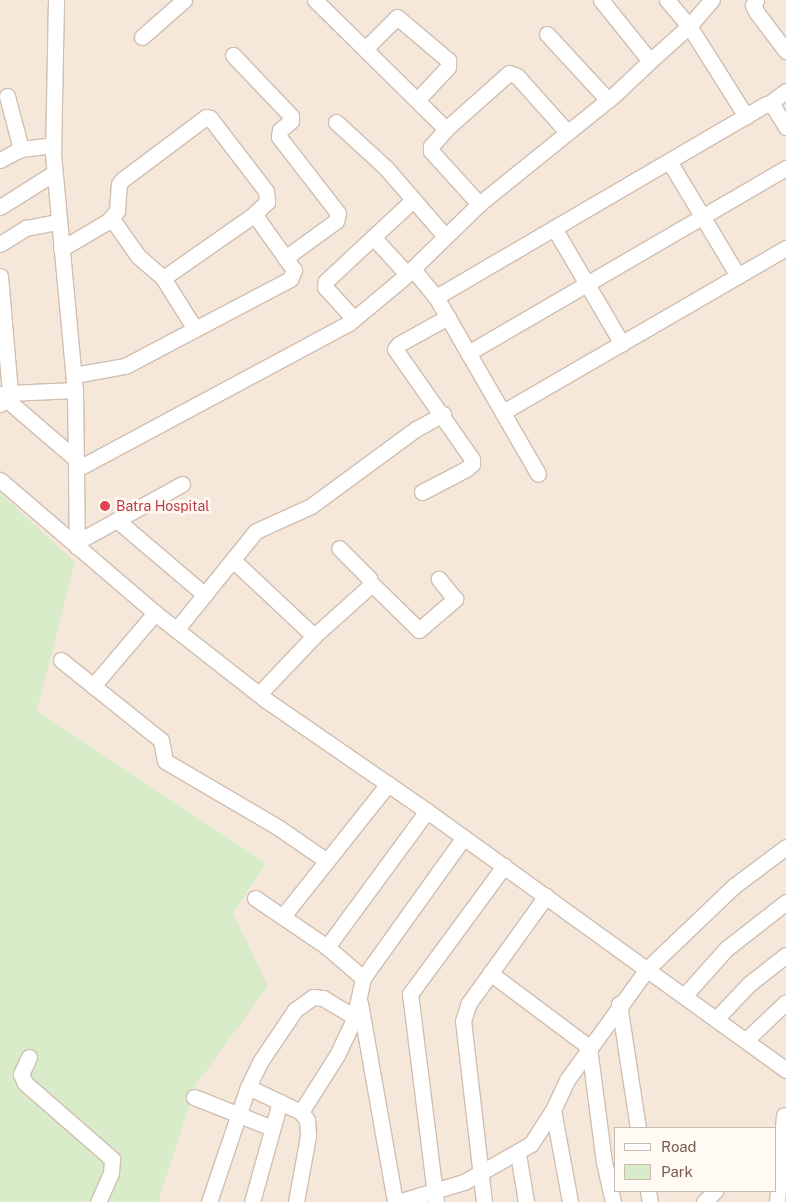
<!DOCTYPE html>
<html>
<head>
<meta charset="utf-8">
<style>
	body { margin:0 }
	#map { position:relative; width:786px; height:1202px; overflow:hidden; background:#fdf6ec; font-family:"Public Sans",sans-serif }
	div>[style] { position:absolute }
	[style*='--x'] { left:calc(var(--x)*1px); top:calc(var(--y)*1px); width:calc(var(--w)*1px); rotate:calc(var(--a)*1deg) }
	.residential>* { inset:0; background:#f5e8da }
	.green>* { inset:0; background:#d8ecc9 }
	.roads { filter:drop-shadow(1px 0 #d1beb0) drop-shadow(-1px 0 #d1beb0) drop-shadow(0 1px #d1beb0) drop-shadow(0 -1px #d1beb0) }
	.minor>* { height:15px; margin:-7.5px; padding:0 7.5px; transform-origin:7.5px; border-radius:7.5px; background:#fff }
	.dots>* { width:14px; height:14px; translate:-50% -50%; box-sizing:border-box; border:2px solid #fffaf3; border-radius:50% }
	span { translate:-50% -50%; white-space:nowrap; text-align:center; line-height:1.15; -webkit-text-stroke:5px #fffaf3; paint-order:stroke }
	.health-label { font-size:14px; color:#be3a42 }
	.left { translate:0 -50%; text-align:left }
	.legend { position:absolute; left:614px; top:1127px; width:162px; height:65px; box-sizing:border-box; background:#fffaf3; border:1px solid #cabbb1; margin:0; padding:6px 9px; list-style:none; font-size:15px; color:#7a5c4d }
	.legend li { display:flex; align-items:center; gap:10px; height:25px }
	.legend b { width:25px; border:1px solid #cabbb1 }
</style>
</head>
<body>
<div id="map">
	<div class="residential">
		<i style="clip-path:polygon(evenodd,0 0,786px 0,786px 1202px,0 1202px,0 0,615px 1128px,775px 1128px,775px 1191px,615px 1191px,615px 1128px)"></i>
	</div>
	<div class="green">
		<i style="clip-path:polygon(0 493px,75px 562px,37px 711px,266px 863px,233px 913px,268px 986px,196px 1085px,158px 1202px,0 1202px)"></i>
	</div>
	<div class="roads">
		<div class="minor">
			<i style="--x:56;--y:0;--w:154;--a:91.1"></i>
			<i style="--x:53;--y:154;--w:237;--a:84.7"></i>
			<i style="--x:75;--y:390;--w:157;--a:89.3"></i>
			<i style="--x:315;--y:0;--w:184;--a:44.6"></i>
			<i style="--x:446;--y:129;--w:84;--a:-41.6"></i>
			<i style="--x:509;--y:73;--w:9;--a:21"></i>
			<i style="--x:517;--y:76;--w:75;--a:48.2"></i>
			<i style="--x:601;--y:0;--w:78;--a:51.2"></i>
			<i style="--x:650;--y:61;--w:52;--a:-41.9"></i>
			<i style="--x:689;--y:26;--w:107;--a:57.7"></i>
			<i style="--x:667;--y:0;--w:34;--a:50"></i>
			<i style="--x:689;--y:26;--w:35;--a:-49"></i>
			<i style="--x:756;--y:0;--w:6;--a:121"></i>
			<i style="--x:753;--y:5;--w:9;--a:63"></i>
			<i style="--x:757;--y:13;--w:48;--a:52.7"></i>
			<i style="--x:547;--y:34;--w:90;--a:47.3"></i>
			<i style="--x:142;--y:37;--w:56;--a:-41.4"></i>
			<i style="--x:365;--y:49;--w:45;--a:-45"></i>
			<i style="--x:397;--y:17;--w:67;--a:40.1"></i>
			<i style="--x:448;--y:60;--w:7;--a:90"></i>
			<i style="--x:448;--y:67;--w:45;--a:133.2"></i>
			<i style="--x:233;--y:55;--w:84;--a:46.4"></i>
			<i style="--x:291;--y:116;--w:5;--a:90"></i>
			<i style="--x:291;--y:121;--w:14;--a:141"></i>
			<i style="--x:280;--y:130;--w:7;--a:98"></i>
			<i style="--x:279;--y:137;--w:96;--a:52.2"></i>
			<i style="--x:338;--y:213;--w:8;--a:104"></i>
			<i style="--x:336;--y:221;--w:63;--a:144"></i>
			<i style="--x:7;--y:96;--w:55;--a:75.2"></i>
			<i style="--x:770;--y:103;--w:20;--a:-37"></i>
			<i style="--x:336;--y:122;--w:68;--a:42.6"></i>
			<i style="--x:386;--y:168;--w:90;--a:49.1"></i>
			<i style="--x:446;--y:129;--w:23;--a:131"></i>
			<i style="--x:431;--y:146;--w:5;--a:90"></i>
			<i style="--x:431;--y:151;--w:72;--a:47.8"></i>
			<i style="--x:0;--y:160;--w:24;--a:-28"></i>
			<i style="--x:21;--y:149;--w:32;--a:-7"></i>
			<i style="--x:669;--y:161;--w:134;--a:59"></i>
			<i style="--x:0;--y:207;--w:64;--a:-32.2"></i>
			<i style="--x:110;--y:219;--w:11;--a:-49"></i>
			<i style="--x:117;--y:211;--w:27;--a:-86"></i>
			<i style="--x:119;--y:184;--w:5;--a:-53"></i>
			<i style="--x:122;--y:180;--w:105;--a:-36.9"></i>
			<i style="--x:206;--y:117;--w:4;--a:14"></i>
			<i style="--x:210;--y:118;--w:92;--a:52.5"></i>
			<i style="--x:266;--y:191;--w:11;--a:85"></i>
			<i style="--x:267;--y:202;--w:21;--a:137"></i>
			<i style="--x:554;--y:228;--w:134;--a:59.6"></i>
			<i style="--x:374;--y:238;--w:49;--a:47.5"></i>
			<i style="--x:0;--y:244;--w:31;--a:-32"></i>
			<i style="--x:26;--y:228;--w:32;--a:-11"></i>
			<i style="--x:61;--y:249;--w:59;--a:-30.5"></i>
			<i style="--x:112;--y:219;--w:45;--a:54.9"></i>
			<i style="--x:138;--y:256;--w:33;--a:41"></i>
			<i style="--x:163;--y:278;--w:60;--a:57.9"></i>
			<i style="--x:413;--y:269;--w:36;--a:51"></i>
			<i style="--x:436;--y:297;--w:382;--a:-30.3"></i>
			<i style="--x:766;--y:104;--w:7;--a:16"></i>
			<i style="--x:773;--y:106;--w:25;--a:58"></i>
			<i style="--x:0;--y:276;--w:116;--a:85.1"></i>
			<i style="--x:10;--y:392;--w:16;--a:130"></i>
			<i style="--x:436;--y:297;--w:204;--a:60"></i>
			<i style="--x:354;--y:319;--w:43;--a:-132.2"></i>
			<i style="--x:325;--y:287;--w:6;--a:-81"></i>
			<i style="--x:326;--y:281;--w:119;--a:-43"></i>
			<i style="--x:468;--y:353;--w:368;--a:-30.2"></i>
			<i style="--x:74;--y:375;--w:52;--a:-10"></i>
			<i style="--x:125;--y:366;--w:187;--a:-27.8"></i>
			<i style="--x:290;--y:279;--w:10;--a:-66"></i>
			<i style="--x:294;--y:270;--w:64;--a:-125.4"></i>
			<i style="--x:257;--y:218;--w:5;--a:-158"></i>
			<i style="--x:252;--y:216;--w:108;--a:145.1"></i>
			<i style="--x:9;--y:393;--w:66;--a:-2.6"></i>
			<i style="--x:0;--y:394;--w:101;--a:40.6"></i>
			<i style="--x:503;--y:412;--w:327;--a:-30.1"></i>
			<i style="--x:77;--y:469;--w:309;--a:-28.2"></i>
			<i style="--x:349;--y:323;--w:70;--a:-39.8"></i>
			<i style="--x:403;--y:278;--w:106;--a:-44.2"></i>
			<i style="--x:479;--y:204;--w:172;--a:-38.9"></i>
			<i style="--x:613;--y:96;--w:51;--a:-43.4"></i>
			<i style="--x:0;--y:480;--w:204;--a:40.6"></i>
			<i style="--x:155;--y:613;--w:141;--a:38.1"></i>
			<i style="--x:266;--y:700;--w:196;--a:34.6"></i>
			<i style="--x:427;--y:811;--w:443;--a:35.8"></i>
			<i style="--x:422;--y:492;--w:50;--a:-27.6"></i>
			<i style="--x:466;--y:469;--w:8;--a:-40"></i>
			<i style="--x:472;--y:464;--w:5;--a:-90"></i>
			<i style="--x:472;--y:459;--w:134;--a:-125"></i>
			<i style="--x:395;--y:349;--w:6;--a:-51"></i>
			<i style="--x:399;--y:344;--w:56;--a:-28.9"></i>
			<i style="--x:118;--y:521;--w:114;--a:40.4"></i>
			<i style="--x:77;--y:542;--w:120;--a:-28.9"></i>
			<i style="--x:234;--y:561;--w:110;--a:43.2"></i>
			<i style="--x:371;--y:583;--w:67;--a:44.4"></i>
			<i style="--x:419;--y:630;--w:48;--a:-40.7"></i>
			<i style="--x:455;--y:599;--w:26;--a:-129"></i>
			<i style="--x:176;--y:630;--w:127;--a:-51.1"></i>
			<i style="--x:256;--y:531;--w:60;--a:-24.4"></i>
			<i style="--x:311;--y:506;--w:130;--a:-36.3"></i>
			<i style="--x:416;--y:429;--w:31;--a:-29"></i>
			<i style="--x:61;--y:660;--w:128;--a:38.7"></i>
			<i style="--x:161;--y:740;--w:21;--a:79"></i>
			<i style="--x:165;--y:761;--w:132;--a:30.4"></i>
			<i style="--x:279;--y:828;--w:58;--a:34.5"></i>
			<i style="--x:93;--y:686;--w:96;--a:-49.7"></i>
			<i style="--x:259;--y:694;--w:80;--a:-46.5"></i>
			<i style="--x:314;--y:636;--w:75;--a:-41.8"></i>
			<i style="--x:370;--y:586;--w:8;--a:-97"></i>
			<i style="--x:369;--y:578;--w:42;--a:-135"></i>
			<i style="--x:255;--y:898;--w:87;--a:34.2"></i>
			<i style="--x:327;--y:947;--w:48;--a:40.7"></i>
			<i style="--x:363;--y:978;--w:40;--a:102"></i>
			<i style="--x:355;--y:1017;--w:42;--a:115.3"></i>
			<i style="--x:337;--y:1055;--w:67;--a:122.3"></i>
			<i style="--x:283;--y:916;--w:169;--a:-51.5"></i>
			<i style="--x:327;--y:947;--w:169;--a:-53.7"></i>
			<i style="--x:490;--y:973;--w:124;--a:36.8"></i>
			<i style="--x:589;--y:1047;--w:116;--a:82.6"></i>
			<i style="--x:604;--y:1162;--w:41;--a:77.3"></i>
			<i style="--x:363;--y:978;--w:173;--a:-54.4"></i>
			<i style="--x:684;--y:996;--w:63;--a:-48.2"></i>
			<i style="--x:726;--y:949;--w:76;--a:-38.1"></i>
			<i style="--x:360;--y:1003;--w:202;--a:80"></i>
			<i style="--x:619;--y:1004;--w:125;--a:81.3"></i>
			<i style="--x:716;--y:1019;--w:48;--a:-46.7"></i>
			<i style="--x:749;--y:984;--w:47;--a:-38.1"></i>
			<i style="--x:746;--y:1040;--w:55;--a:-43.5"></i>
			<i style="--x:29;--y:1057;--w:19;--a:115"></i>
			<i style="--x:21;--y:1074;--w:10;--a:66"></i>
			<i style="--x:25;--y:1083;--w:116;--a:41.1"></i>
			<i style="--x:112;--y:1159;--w:14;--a:94"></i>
			<i style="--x:111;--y:1173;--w:32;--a:114"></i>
			<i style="--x:248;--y:1087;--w:59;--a:25.3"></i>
			<i style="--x:301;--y:1112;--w:10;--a:53"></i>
			<i style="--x:307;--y:1120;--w:16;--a:86"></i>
			<i style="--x:308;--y:1136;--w:67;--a:100.3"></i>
			<i style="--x:194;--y:1097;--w:84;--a:21.7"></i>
			<i style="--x:553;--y:1110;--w:94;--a:79.5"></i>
			<i style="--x:518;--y:1154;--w:49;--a:80.5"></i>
			<i style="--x:648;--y:1191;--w:11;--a:80"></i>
			<i style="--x:209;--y:1202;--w:121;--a:-71.3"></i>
			<i style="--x:248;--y:1087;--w:28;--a:-64"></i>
			<i style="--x:260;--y:1062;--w:63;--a:-56.1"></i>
			<i style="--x:295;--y:1010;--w:22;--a:-36"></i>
			<i style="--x:313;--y:997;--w:10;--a:6"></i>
			<i style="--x:323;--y:998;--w:37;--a:31"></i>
			<i style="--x:252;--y:1202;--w:104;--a:-74.4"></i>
			<i style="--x:398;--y:1202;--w:69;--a:-16.9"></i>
			<i style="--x:464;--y:1182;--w:77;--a:-29.6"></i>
			<i style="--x:531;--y:1144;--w:40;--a:-57.1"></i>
			<i style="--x:553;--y:1110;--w:33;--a:-65"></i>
			<i style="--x:567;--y:1080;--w:137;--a:-54.2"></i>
			<i style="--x:647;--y:969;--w:120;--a:-43.7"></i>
			<i style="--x:734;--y:886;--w:65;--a:-36.9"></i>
			<i style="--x:436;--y:1202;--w:210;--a:-97.1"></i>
			<i style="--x:410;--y:994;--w:159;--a:-53.7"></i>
			<i style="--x:484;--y:1202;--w:182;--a:-96.6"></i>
			<i style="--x:463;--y:1021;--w:19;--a:-72"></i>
			<i style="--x:469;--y:1003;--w:132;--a:-54.3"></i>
			<i style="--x:704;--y:1202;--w:16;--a:-45"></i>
			<i style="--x:777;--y:1202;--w:87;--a:-85.4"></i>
		</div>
	</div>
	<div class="dots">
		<i style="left:105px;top:506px;background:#e0444e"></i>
	</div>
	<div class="health-label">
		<span class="left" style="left:116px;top:506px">Batra Hospital</span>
	</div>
	<ul class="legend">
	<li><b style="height:6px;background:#fff"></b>Road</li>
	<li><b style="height:14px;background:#d8ecc9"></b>Park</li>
	</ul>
</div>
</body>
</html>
